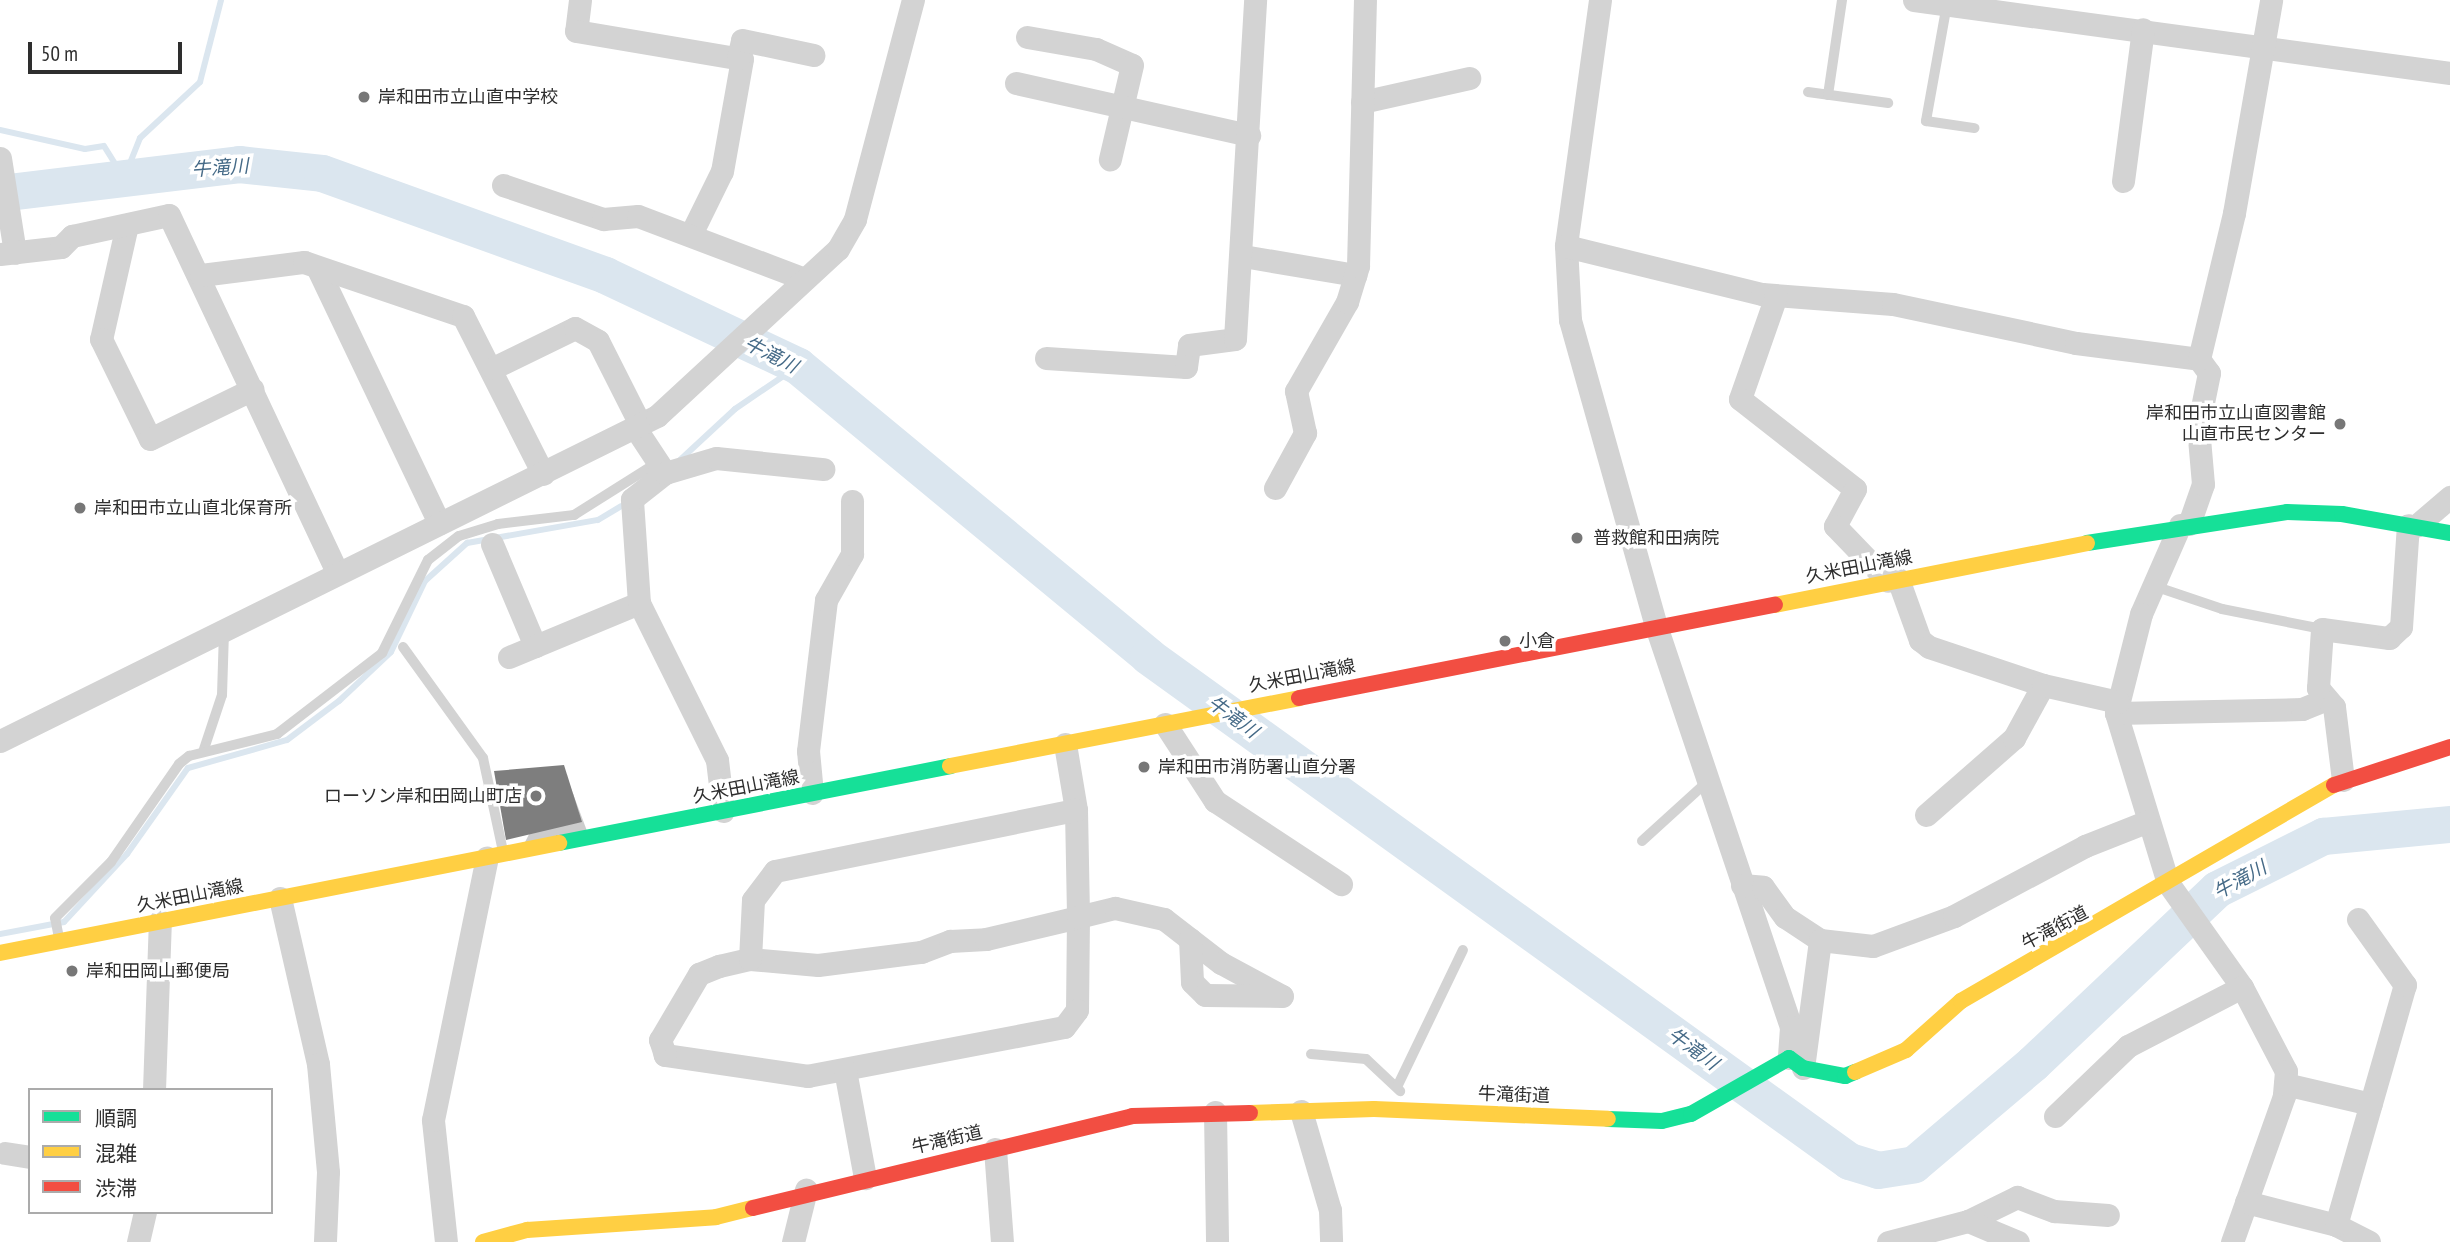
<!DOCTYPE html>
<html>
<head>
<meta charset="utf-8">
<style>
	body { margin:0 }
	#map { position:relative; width:2450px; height:1242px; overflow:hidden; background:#fff; font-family:"PT Sans Narrow","Noto Sans JP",sans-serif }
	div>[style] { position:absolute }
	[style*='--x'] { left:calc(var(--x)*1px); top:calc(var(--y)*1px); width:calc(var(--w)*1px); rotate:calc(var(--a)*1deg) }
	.shadow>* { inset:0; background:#0003 }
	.stream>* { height:6px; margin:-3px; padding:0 3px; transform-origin:3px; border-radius:3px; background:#dbe6ef }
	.river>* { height:37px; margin:-18.5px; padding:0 18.5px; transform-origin:18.5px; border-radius:18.5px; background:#dbe6ef }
	.building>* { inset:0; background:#7e7e7e }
	.lane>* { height:10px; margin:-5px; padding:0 5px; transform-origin:5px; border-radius:5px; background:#d3d3d3 }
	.street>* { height:23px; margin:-11.5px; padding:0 11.5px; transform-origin:11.5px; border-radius:11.5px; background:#d3d3d3 }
	.fast>* { height:16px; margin:-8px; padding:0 8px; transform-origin:8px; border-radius:8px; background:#16e098 }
	.slow>* { height:16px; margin:-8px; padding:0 8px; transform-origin:8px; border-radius:8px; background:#ffcf43 }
	.jam>* { height:16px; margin:-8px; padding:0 8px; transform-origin:8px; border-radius:8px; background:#f24e42 }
	.dots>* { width:19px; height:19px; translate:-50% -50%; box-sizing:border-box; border:4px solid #fff; border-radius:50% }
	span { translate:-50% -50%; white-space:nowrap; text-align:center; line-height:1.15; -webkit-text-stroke:7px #fff; paint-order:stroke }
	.poi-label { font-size:18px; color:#2e2e2e }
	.left { translate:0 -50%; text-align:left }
	.right { translate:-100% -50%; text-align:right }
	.street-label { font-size:18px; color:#2e2e2e }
	.water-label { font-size:19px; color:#456a87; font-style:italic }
	.legend { position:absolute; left:28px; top:1088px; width:245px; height:126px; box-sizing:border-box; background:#fff; border:2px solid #ababab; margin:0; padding:9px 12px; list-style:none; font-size:21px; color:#2e2e2e }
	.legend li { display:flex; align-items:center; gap:14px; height:35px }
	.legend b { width:35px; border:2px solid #ababab }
	.scale { position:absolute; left:28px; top:42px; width:154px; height:32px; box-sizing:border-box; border:4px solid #2e2e2e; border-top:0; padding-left:9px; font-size:21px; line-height:24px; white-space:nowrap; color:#2e2e2e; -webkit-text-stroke:5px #fff; paint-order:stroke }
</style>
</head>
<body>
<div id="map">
	<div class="shadow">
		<i style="clip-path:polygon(563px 767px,590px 839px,518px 856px)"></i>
	</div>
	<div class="stream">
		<i style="--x:0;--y:130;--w:87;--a:12.6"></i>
		<i style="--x:85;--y:149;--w:19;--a:-9"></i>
		<i style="--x:104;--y:146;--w:38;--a:58"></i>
		<i style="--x:124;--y:178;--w:43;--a:-68.2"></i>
		<i style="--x:140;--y:138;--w:82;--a:-43"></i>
		<i style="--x:200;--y:82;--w:85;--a:-75.6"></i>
		<i style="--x:680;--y:460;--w:75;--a:-42.8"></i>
		<i style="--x:735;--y:409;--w:76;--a:-34.3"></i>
		<i style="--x:0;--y:934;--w:65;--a:-10.6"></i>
		<i style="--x:64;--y:922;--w:93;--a:-47.2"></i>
		<i style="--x:127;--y:854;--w:105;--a:-54.7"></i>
		<i style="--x:188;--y:768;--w:103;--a:-15.8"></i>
		<i style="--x:287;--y:740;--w:65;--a:-36.9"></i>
		<i style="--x:339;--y:701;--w:71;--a:-43.3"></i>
		<i style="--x:391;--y:652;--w:79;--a:-64.4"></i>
		<i style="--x:425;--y:581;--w:57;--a:-42.1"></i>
		<i style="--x:467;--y:543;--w:133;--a:-10"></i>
		<i style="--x:598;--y:520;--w:27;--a:-31"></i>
	</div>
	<div class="river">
		<i style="--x:0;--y:193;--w:241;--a:-6.9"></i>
		<i style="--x:239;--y:164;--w:83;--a:6.2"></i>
		<i style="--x:322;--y:173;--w:301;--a:19.8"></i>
		<i style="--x:605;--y:275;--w:213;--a:25.2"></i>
		<i style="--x:798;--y:366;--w:455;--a:39.6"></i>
		<i style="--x:1148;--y:656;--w:864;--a:35.77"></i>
		<i style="--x:1849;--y:1161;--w:30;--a:17"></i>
		<i style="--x:1878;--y:1170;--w:36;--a:-9"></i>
		<i style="--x:1914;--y:1164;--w:156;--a:-40.3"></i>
		<i style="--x:2033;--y:1063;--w:253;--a:-43.4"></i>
		<i style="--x:2217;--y:889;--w:119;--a:-26.6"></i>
		<i style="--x:2323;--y:836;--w:128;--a:-5.4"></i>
	</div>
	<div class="building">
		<i style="clip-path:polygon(564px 765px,582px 822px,506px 840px,494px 771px)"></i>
	</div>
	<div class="lane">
		<i style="--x:1947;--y:4;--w:119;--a:100.2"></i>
		<i style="--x:1926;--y:121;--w:49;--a:8.3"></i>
		<i style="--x:1808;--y:92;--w:81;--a:7.8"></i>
		<i style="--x:1828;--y:95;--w:96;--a:-81.6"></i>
		<i style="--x:2154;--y:586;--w:72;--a:18.7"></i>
		<i style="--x:2222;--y:609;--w:102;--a:11.3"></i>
		<i style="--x:403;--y:647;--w:137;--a:54.2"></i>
		<i style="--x:483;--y:758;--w:95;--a:77.9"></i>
		<i style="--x:203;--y:752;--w:60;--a:-71.6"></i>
		<i style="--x:222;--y:695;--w:65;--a:-88.2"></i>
		<i style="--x:1642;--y:841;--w:89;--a:-42.3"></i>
		<i style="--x:59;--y:938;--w:20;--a:-101"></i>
		<i style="--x:55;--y:918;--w:79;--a:-45"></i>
		<i style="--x:111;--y:862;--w:119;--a:-55.2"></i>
		<i style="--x:179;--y:764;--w:13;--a:-39"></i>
		<i style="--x:189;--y:756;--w:91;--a:-14"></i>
		<i style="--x:277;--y:734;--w:133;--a:-37.6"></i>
		<i style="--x:382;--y:653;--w:104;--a:-63.7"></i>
		<i style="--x:428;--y:560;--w:39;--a:-38"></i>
		<i style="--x:459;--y:536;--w:41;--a:-17.1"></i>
		<i style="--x:498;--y:524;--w:77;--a:-6.8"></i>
		<i style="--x:574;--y:515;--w:99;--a:-32.2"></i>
		<i style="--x:1311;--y:1054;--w:55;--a:5.2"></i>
		<i style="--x:1366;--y:1059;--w:47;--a:43.3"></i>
		<i style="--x:1397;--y:1087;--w:152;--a:-64.3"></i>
	</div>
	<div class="street">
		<i style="--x:580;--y:0;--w:31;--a:97"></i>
		<i style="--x:576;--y:31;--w:168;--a:9.6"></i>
		<i style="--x:742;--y:59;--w:114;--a:100.1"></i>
		<i style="--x:722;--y:171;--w:70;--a:116.2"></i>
		<i style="--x:1600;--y:0;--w:248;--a:97.9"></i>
		<i style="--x:1566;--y:246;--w:74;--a:86.9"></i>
		<i style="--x:1570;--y:320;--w:318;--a:74.3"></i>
		<i style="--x:1656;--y:626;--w:423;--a:71.4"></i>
		<i style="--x:1791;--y:1027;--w:31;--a:94"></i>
		<i style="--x:1914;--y:0;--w:541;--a:7.76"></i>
		<i style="--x:1027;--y:37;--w:70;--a:9.9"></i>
		<i style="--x:1096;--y:49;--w:39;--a:24"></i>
		<i style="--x:1132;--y:65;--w:97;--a:103.2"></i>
		<i style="--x:738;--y:58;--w:18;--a:-77"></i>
		<i style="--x:742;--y:40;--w:73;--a:11.9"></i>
		<i style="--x:1016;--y:83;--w:239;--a:12.6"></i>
		<i style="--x:1362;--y:102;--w:110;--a:-12.6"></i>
		<i style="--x:0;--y:158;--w:96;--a:81"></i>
		<i style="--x:2123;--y:181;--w:153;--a:-82.5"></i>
		<i style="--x:503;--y:185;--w:106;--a:18.8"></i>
		<i style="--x:603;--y:219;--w:35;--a:-5"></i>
		<i style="--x:638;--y:216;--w:178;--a:20.7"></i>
		<i style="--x:127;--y:225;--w:117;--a:102.8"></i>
		<i style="--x:101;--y:339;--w:111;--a:63.9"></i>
		<i style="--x:150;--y:439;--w:114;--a:-25.9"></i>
		<i style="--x:1566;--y:246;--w:202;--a:13.8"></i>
		<i style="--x:1762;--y:294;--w:131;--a:4.4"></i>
		<i style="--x:1893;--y:304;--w:187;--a:12"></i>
		<i style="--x:2076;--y:343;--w:124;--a:7.4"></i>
		<i style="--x:0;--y:254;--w:61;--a:-6.5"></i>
		<i style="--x:61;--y:247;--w:16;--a:-45"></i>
		<i style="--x:72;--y:236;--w:99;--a:-12.2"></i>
		<i style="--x:169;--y:215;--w:395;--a:64.8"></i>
		<i style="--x:1243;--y:256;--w:114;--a:9.6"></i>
		<i style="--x:317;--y:267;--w:284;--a:64.5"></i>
		<i style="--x:201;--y:275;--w:104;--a:-7.2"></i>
		<i style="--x:304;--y:262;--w:168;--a:18.8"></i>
		<i style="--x:463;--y:316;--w:177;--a:63.1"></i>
		<i style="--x:1776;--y:296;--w:109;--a:109.3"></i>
		<i style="--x:1740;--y:399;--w:146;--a:38"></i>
		<i style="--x:1855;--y:489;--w:42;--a:118.4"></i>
		<i style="--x:1835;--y:526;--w:76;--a:46.1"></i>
		<i style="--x:1046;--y:358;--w:140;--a:3.7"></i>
		<i style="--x:1186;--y:367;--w:22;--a:-82"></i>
		<i style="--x:1189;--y:345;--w:46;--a:-7.4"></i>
		<i style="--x:1235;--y:339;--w:340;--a:-86.6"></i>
		<i style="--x:493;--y:368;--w:91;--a:-26"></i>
		<i style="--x:575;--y:328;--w:26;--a:29"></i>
		<i style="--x:598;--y:341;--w:95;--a:63.2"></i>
		<i style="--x:636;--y:429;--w:53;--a:56.6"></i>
		<i style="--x:1275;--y:488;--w:63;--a:-61.4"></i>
		<i style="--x:1305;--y:433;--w:43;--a:-102.1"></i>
		<i style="--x:1296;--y:391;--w:103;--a:-60.2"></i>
		<i style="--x:1347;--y:302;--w:38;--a:-73"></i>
		<i style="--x:1358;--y:266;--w:266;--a:-88.5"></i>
		<i style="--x:2189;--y:524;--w:42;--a:-70.7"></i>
		<i style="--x:2203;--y:484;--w:57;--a:-95"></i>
		<i style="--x:2198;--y:427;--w:55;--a:-78.5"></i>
		<i style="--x:2209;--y:373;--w:17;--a:-126"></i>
		<i style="--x:2199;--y:359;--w:150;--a:-76.5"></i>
		<i style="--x:2234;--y:213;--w:216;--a:-80.1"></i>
		<i style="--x:2180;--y:525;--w:97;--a:113.7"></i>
		<i style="--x:2141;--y:614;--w:102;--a:104.2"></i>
		<i style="--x:2116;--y:713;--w:178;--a:73"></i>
		<i style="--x:2168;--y:883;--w:128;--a:54.6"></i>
		<i style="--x:2242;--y:987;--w:95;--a:62.4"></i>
		<i style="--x:2286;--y:1071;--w:25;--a:95"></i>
		<i style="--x:2284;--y:1096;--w:155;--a:109.6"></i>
		<i style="--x:2416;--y:526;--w:45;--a:-40.5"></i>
		<i style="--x:492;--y:544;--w:111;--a:67.1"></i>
		<i style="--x:1898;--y:579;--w:65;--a:70.2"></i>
		<i style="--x:1920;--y:640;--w:11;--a:38"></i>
		<i style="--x:1929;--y:647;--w:120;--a:18.4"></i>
		<i style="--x:509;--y:657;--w:141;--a:-22.6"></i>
		<i style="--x:2116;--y:713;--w:186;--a:-1.2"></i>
		<i style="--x:2302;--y:709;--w:24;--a:-22"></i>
		<i style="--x:1165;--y:724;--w:92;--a:57"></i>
		<i style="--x:1215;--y:801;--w:151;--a:33.4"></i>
		<i style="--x:0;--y:741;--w:733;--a:-26.32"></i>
		<i style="--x:657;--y:416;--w:246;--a:-42.7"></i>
		<i style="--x:838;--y:249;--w:34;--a:-60"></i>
		<i style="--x:855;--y:219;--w:227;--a:-75.2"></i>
		<i style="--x:1065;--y:744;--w:67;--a:80.5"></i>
		<i style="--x:1076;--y:810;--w:107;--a:88.9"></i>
		<i style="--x:1078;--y:917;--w:93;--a:90.6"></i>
		<i style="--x:1077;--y:1010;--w:21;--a:127"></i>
		<i style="--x:1064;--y:1027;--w:261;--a:169.2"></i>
		<i style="--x:808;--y:1076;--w:145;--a:-171.6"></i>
		<i style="--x:665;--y:1055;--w:16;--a:-108"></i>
		<i style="--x:660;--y:1040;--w:77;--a:-59.4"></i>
		<i style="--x:699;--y:974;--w:22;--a:-22"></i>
		<i style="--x:719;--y:966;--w:32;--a:-13"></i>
		<i style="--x:750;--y:959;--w:68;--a:5"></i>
		<i style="--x:818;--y:965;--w:104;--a:-7.2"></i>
		<i style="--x:921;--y:952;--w:31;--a:-21"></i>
		<i style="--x:950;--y:941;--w:36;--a:-3"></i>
		<i style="--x:986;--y:939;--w:95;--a:-13.4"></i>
		<i style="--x:1078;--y:917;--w:38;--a:-14"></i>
		<i style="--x:1115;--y:908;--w:50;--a:12.7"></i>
		<i style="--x:1164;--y:919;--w:72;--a:37.7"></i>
		<i style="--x:1221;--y:963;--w:69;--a:28.4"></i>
		<i style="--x:2343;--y:780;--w:74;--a:-97"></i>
		<i style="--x:2334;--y:707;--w:25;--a:-130"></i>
		<i style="--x:2318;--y:688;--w:59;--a:-86.1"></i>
		<i style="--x:2322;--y:629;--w:68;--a:7.7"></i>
		<i style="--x:2389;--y:638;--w:16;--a:-43"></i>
		<i style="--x:2401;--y:627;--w:102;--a:-86.1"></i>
		<i style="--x:812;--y:793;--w:42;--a:-95.4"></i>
		<i style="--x:808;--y:751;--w:152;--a:-83.2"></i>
		<i style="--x:826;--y:600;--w:53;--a:-60.5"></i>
		<i style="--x:852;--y:554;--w:53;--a:-90"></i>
		<i style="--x:723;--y:811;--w:51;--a:-96.7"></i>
		<i style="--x:717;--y:760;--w:175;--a:-116.4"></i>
		<i style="--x:639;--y:603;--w:104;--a:-93.9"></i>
		<i style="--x:632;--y:499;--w:42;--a:-38.2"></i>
		<i style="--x:665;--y:473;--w:53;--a:-16.4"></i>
		<i style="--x:716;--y:458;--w:108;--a:5.9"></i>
		<i style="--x:1926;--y:815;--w:117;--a:-41.2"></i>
		<i style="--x:2014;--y:738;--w:60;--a:-61.3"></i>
		<i style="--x:2043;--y:685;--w:77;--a:12.8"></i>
		<i style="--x:1742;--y:885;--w:21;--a:5"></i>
		<i style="--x:1763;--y:887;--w:37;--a:54"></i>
		<i style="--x:1785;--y:917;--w:42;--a:33.3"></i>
		<i style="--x:1820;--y:940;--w:53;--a:6.5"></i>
		<i style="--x:1873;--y:946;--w:86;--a:-20.3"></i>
		<i style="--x:1954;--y:916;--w:149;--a:-28.1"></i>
		<i style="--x:2085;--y:846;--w:66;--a:-21.5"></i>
		<i style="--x:280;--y:898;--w:170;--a:77.1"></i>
		<i style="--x:318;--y:1064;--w:108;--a:84.7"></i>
		<i style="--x:328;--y:1172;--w:70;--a:92.5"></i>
		<i style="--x:1190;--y:939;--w:43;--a:87.3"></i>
		<i style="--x:1192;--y:982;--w:18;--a:45"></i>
		<i style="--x:1205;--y:995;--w:77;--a:0.7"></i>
		<i style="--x:750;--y:959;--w:59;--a:-87.1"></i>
		<i style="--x:753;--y:900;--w:36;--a:-53"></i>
		<i style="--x:775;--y:871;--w:307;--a:-11.5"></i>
		<i style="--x:1803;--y:1068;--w:129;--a:-82.4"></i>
		<i style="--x:845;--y:1070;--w:110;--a:79.5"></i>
		<i style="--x:2285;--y:1084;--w:88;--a:13.1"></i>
		<i style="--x:154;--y:1090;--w:169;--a:-88"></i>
		<i style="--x:1301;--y:1111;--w:103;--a:73.7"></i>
		<i style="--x:1330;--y:1210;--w:32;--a:88"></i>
		<i style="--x:1215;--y:1112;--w:130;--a:89.1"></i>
		<i style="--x:2055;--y:1116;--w:101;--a:-43.8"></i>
		<i style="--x:2128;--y:1046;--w:128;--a:-27.4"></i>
		<i style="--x:995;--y:1149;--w:93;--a:85.7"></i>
		<i style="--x:5;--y:1153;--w:25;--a:9"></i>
		<i style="--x:2246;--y:1202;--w:93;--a:14.3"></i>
		<i style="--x:2336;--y:1225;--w:37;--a:27"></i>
		<i style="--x:1968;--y:1221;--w:55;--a:-26.1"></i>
		<i style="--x:2017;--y:1197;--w:40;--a:21"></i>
		<i style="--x:2054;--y:1211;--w:54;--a:4.2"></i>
		<i style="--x:2336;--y:1225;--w:250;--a:-74"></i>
		<i style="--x:2405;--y:985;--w:81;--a:-125.5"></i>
		<i style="--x:138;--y:1242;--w:31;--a:-77"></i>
		<i style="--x:446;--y:1242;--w:123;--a:-96.1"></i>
		<i style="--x:433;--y:1120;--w:268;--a:-78.4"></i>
		<i style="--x:793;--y:1242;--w:54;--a:-76"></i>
		<i style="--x:1888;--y:1242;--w:83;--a:-14.7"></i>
		<i style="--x:1968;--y:1221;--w:54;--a:22.8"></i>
	</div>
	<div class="fast">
		<i style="--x:2087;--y:543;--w:202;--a:-8.8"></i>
		<i style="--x:2287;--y:512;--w:55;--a:2.1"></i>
		<i style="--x:2342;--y:514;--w:110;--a:10"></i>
		<i style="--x:559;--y:843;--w:399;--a:-11.1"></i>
		<i style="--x:1608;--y:1119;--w:54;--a:2.1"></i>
		<i style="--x:1662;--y:1121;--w:30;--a:-14"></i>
		<i style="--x:1691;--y:1114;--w:113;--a:-29.7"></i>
		<i style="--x:1789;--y:1058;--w:17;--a:36"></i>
		<i style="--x:1803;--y:1068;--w:43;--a:10.8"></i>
		<i style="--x:1845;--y:1076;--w:11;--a:-22"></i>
	</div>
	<div class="slow">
		<i style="--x:1775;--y:605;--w:318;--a:-11.2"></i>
		<i style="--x:950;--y:766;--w:356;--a:-11"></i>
		<i style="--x:0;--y:953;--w:570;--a:-11.13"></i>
		<i style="--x:1855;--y:1072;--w:56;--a:-23.3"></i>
		<i style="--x:1906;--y:1050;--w:74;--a:-41.7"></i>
		<i style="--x:1961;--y:1001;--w:431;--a:-30.1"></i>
		<i style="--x:1250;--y:1113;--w:124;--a:-1.8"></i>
		<i style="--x:1374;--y:1109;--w:234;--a:2.4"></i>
		<i style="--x:483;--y:1242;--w:46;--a:-15.3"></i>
		<i style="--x:527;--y:1230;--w:189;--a:-3.9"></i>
		<i style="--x:716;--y:1217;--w:38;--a:-14"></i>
	</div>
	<div class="jam">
		<i style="--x:1299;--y:698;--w:485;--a:-11.1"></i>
		<i style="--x:2334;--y:785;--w:122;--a:-18.1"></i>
		<i style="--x:753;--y:1208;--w:390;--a:-13.6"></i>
		<i style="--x:1132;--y:1116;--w:118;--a:-1.5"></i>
	</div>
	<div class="dots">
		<i style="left:364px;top:97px;background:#777"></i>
		<i style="left:2340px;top:424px;background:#777"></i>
		<i style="left:80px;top:508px;background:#777"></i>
		<i style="left:1577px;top:538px;background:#777"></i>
		<i style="left:1505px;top:641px;background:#777"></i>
		<i style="left:1144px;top:767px;background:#777"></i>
		<i style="left:536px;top:796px;background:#777"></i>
		<i style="left:72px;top:971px;background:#777"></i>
	</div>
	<div class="poi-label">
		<span class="left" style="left:378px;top:97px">岸和田市立山直中学校</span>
		<span class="right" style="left:2326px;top:424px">岸和田市立山直図書館<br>山直市民センター</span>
		<span class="left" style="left:94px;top:508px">岸和田市立山直北保育所</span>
		<span class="left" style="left:1593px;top:538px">普救館和田病院</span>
		<span class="left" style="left:1519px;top:641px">小倉</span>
		<span class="left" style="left:1158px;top:767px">岸和田市消防署山直分署</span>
		<span class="right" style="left:522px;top:796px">ローソン岸和田岡山町店</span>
		<span class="left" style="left:86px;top:971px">岸和田岡山郵便局</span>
	</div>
	<div class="street-label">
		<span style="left:1859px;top:567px;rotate:-11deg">久米田山滝線</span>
		<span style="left:1302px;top:676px;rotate:-11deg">久米田山滝線</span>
		<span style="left:746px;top:787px;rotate:-11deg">久米田山滝線</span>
		<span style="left:190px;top:896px;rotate:-11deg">久米田山滝線</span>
		<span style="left:2055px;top:928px;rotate:-28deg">牛滝街道</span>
		<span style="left:1514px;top:1095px;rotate:2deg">牛滝街道</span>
		<span style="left:947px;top:1140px;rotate:-13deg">牛滝街道</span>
	</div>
	<div class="water-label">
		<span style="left:220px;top:168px;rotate:-4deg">牛滝川</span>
		<span style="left:771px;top:355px;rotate:27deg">牛滝川</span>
		<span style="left:1233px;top:717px;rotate:36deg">牛滝川</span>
		<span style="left:2240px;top:880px;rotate:-29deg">牛滝川</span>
		<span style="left:1693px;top:1049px;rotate:36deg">牛滝川</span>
	</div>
	<ul class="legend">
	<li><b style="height:9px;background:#16e098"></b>順調</li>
	<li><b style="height:9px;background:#ffcf43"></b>混雑</li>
	<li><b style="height:9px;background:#f24e42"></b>渋滞</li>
	</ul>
	<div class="scale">50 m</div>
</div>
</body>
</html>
